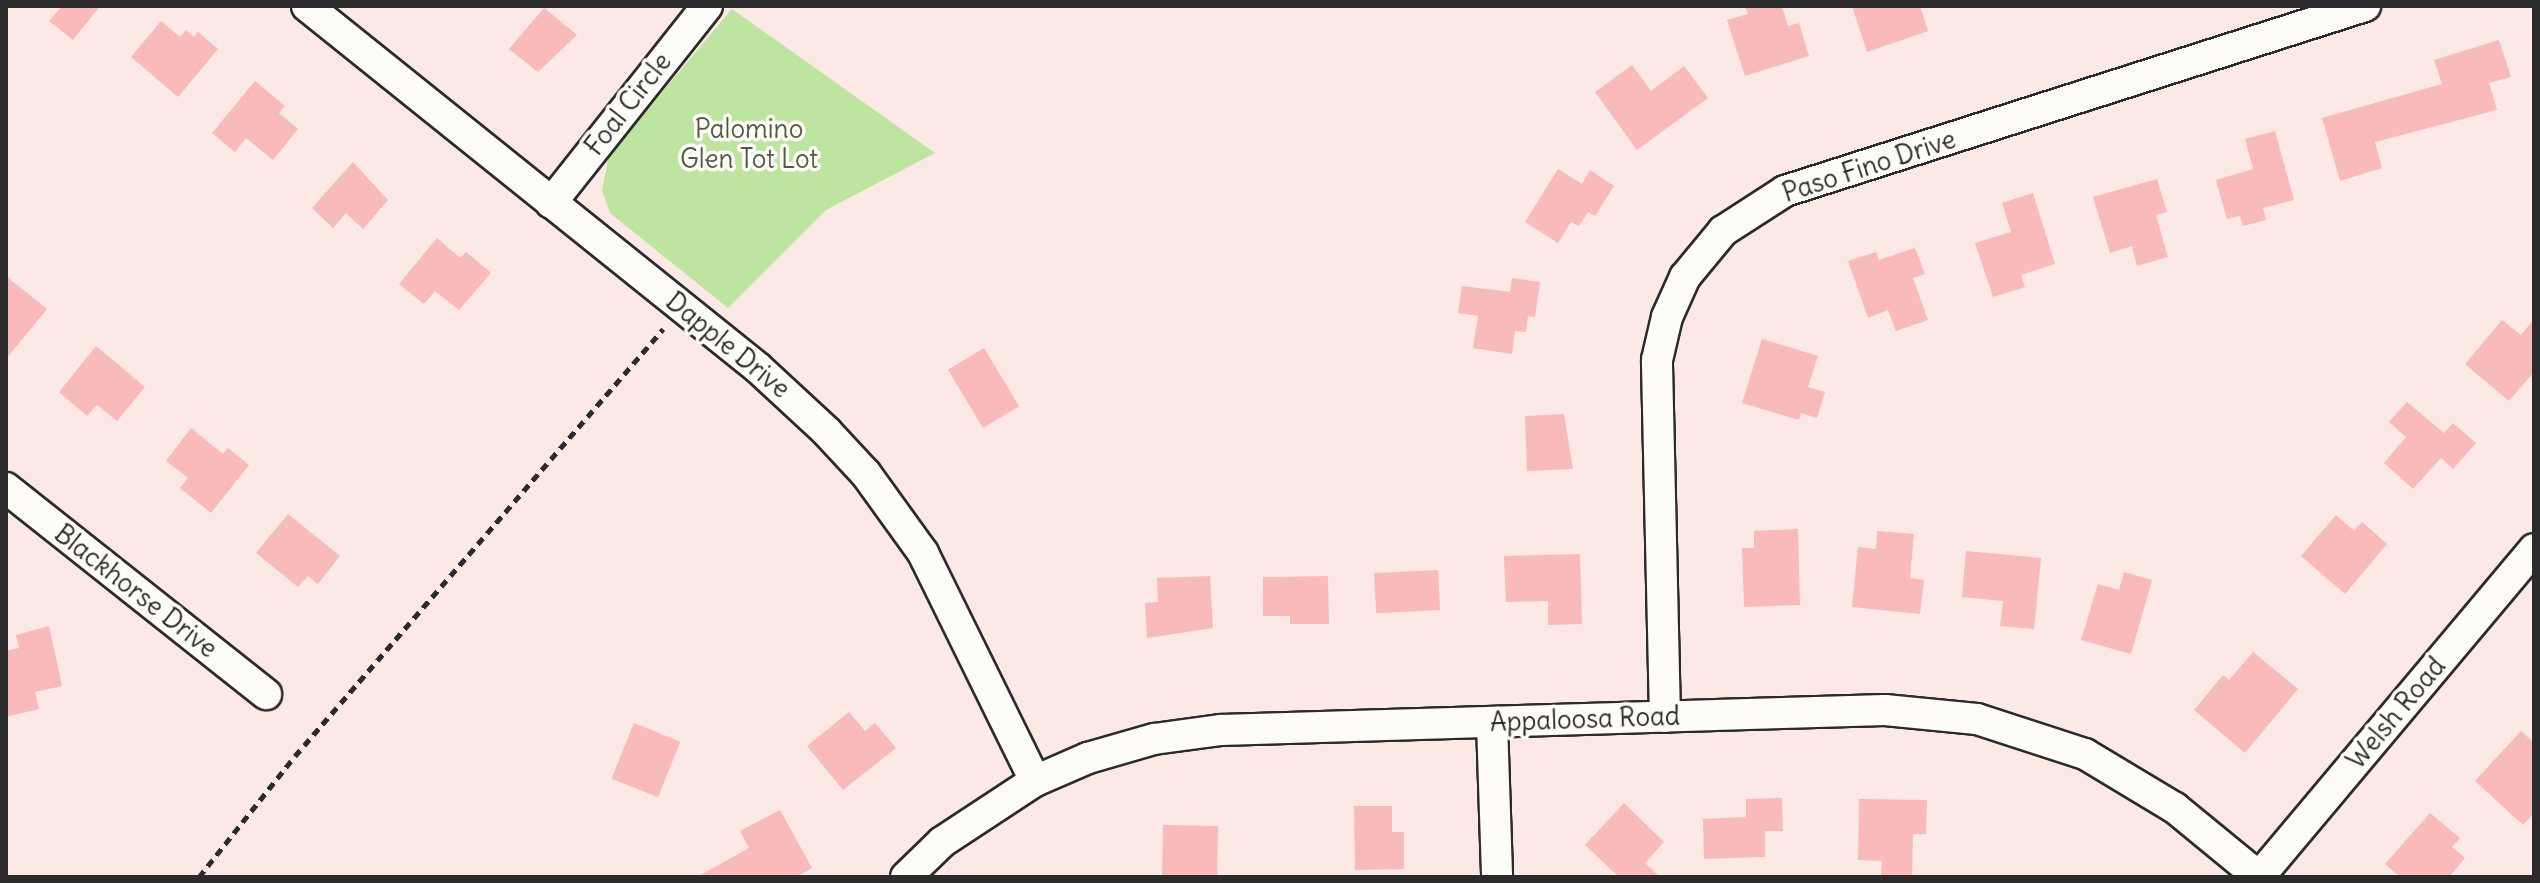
<!DOCTYPE html>
<html>
<head>
<meta charset="utf-8">
<style>
	body { margin:0 }
	#map { position:relative; width:2540px; height:883px; overflow:hidden; background:#fce8e5; font-family:Delius,sans-serif }
	div>[style] { position:absolute }
	[style*='--x'] { left:calc(var(--x)*1px); top:calc(var(--y)*1px); width:calc(var(--w)*1px); rotate:calc(var(--a)*1deg) }
	.green>* { inset:0; background:#bee59f }
	.building>* { inset:0; background:#f8bbba; transform-origin:0 0 }
	.path>* { height:5px; margin-top:-2.5px; transform-origin:0; background:repeating-linear-gradient(90deg,#2b2b2b 0 8px,transparent 0 14px) }
	.roads { filter:drop-shadow(2px 0 #2b2b2b) drop-shadow(-2px 0 #2b2b2b) drop-shadow(0 2px #2b2b2b) drop-shadow(0 -2px #2b2b2b) }
	.minor>* { height:30px; margin:-15px; padding:0 15px; transform-origin:15px; border-radius:15px; background:#fdfcf7 }
	span { translate:-50% -50%; white-space:nowrap; text-align:center; line-height:1.15; -webkit-text-stroke:7px #fdfcf7; paint-order:stroke }
	.street-label { font-size:26px; color:#2b2b2b }
	.park-label { font-size:26px; color:#505a48 }
	.frame { position:absolute; inset:0; border:8px solid #2b2b2b; pointer-events:none }
</style>
</head>
<body>
<div id="map">
	<div class="green">
		<i style="clip-path:polygon(732px 9px,935px 153px,826px 210px,728px 308px,610px 213px,602px 190px,609px 155px)"></i>
	</div>
	<div class="building">
		<i style="clip-path:polygon(62px 6px,100px 6px,73px 40px,49px 21px)"></i>
		<i style="clip-path:polygon(1745px 6px,1782px 6px,1788px 26px,1799px 23px,1809px 56px,1745px 76px,1727px 20px,1748px 14px)"></i>
		<i style="clip-path:polygon(1852px 6px,1920px 6px,1928px 31px,1867px 52px)"></i>
		<i style="clip-path:polygon(544px 8px,577px 35px,538px 72px,509px 49px)"></i>
		<i style="clip-path:polygon(161px 21px,180px 37px,186px 30px,194px 37px,198px 32px,218px 49px,178px 97px,131px 57px)"></i>
		<i style="clip-path:polygon(2499px 40px,2511px 77px,2489px 83px,2497px 110px,2375px 142px,2382px 168px,2340px 181px,2322px 118px,2442px 84px,2434px 60px)"></i>
		<i style="clip-path:polygon(1632px 65px,1651px 91px,1684px 66px,1708px 98px,1637px 150px,1595px 92px)"></i>
		<i style="clip-path:polygon(255px 81px,285px 106px,279px 113px,298px 129px,273px 160px,246px 138px,235px 152px,212px 133px)"></i>
		<i style="clip-path:polygon(2275px 131px,2294px 200px,2263px 208px,2266px 220px,2243px 226px,2240px 216px,2227px 219px,2216px 180px,2253px 169px,2245px 139px)"></i>
		<i style="clip-path:polygon(353px 162px,388px 200px,363px 229px,346px 213px,333px 228px,312px 208px)"></i>
		<i style="clip-path:polygon(1558px 169px,1582px 184px,1590px 170px,1614px 186px,1595px 216px,1588px 212px,1579px 226px,1571px 222px,1558px 243px,1525px 222px)"></i>
		<i style="clip-path:polygon(2157px 179px,2167px 212px,2156px 215px,2168px 257px,2137px 266px,2132px 246px,2110px 253px,2093px 197px)"></i>
		<i style="clip-path:polygon(2033px 193px,2055px 264px,2021px 275px,2025px 287px,1993px 297px,1975px 243px,2011px 232px,2002px 203px)"></i>
		<i style="clip-path:polygon(437px 238px,460px 258px,466px 252px,491px 273px,459px 310px,435px 291px,424px 304px,399px 284px)"></i>
		<i style="clip-path:polygon(1915px 248px,1925px 274px,1913px 278px,1928px 320px,1896px 331px,1888px 310px,1868px 318px,1848px 261px,1876px 252px,1879px 260px)"></i>
		<i style="clip-path:polygon(6px 276px,47px 309px,6px 359px)"></i>
		<i style="clip-path:polygon(1512px 278px,1540px 282px,1535px 317px,1528px 316px,1526px 332px,1515px 331px,1512px 354px,1473px 348px,1478px 316px,1458px 313px,1462px 286px,1510px 292px)"></i>
		<i style="clip-path:polygon(2534px 319px,2534px 372px,2509px 401px,2465px 364px,2502px 320px,2521px 335px)"></i>
		<i style="clip-path:polygon(1762px 339px,1818px 356px,1808px 387px,1825px 392px,1817px 418px,1801px 413px,1799px 420px,1742px 403px)"></i>
		<i style="clip-path:polygon(96px 346px,145px 387px,117px 421px,97px 405px,87px 416px,59px 392px)"></i>
		<i style="left:984px;top:348px;width:68px;height:42px;rotate:59deg"></i>
		<i style="clip-path:polygon(2407px 402px,2444px 433px,2453px 423px,2476px 443px,2453px 469px,2441px 458px,2413px 489px,2384px 463px,2406px 437px,2389px 422px)"></i>
		<i style="clip-path:polygon(1564px 414px,1573px 469px,1527px 471px,1525px 416px)"></i>
		<i style="clip-path:polygon(191px 428px,223px 454px,228px 448px,249px 465px,211px 513px,180px 488px,188px 478px,166px 461px)"></i>
		<i style="clip-path:polygon(288px 514px,340px 556px,318px 584px,308px 576px,298px 587px,256px 553px)"></i>
		<i style="clip-path:polygon(2336px 515px,2354px 531px,2362px 522px,2387px 544px,2345px 594px,2301px 556px)"></i>
		<i style="clip-path:polygon(1798px 529px,1800px 605px,1744px 607px,1742px 548px,1754px 548px,1754px 531px)"></i>
		<i style="clip-path:polygon(1877px 531px,1914px 534px,1910px 578px,1924px 580px,1920px 614px,1852px 607px,1858px 547px,1876px 549px)"></i>
		<i style="clip-path:polygon(1966px 551px,2041px 558px,2034px 629px,2000px 626px,2003px 601px,1962px 597px)"></i>
		<i style="clip-path:polygon(1580px 554px,1582px 624px,1548px 625px,1548px 601px,1506px 602px,1504px 556px)"></i>
		<i style="left:1438px;top:570px;width:40px;height:64px;rotate:87deg"></i>
		<i style="clip-path:polygon(2124px 572px,2152px 580px,2131px 654px,2081px 640px,2098px 584px,2119px 590px)"></i>
		<i style="clip-path:polygon(1210px 576px,1213px 628px,1147px 638px,1145px 603px,1158px 602px,1157px 578px)"></i>
		<i style="clip-path:polygon(1328px 576px,1329px 624px,1290px 624px,1290px 616px,1263px 616px,1263px 577px)"></i>
		<i style="clip-path:polygon(49px 626px,62px 686px,35px 692px,39px 709px,6px 717px,6px 651px,19px 648px,16px 635px)"></i>
		<i style="clip-path:polygon(2253px 652px,2298px 689px,2245px 753px,2194px 710px,2223px 675px,2229px 680px)"></i>
		<i style="clip-path:polygon(849px 712px,865px 731px,875px 723px,896px 748px,843px 790px,807px 746px)"></i>
		<i style="left:634px;top:723px;width:50px;height:60px;rotate:22deg"></i>
		<i style="clip-path:polygon(2521px 731px,2534px 743px,2534px 813px,2523px 825px,2475px 781px)"></i>
		<i style="clip-path:polygon(1782px 798px,1783px 831px,1765px 831px,1765px 857px,1704px 859px,1703px 819px,1746px 817px,1746px 799px)"></i>
		<i style="clip-path:polygon(1859px 799px,1927px 800px,1926px 834px,1913px 834px,1912px 876px,1881px 875px,1882px 861px,1858px 860px)"></i>
		<i style="clip-path:polygon(1624px 803px,1664px 842px,1645px 863px,1660px 877px,1619px 877px,1585px 845px)"></i>
		<i style="clip-path:polygon(1354px 806px,1392px 806px,1392px 832px,1404px 832px,1404px 869px,1355px 870px)"></i>
		<i style="clip-path:polygon(780px 810px,812px 868px,796px 877px,697px 877px,749px 848px,740px 831px)"></i>
		<i style="clip-path:polygon(2430px 813px,2460px 838px,2452px 847px,2465px 858px,2449px 877px,2400px 877px,2385px 864px)"></i>
		<i style="left:1163px;top:825px;width:55px;height:52px;rotate:1deg"></i>
	</div>
	<div class="path">
		<i style="--x:199;--y:877;--w:154;--a:-51.6"></i>
		<i style="--x:295;--y:756;--w:564;--a:-49.24"></i>
	</div>
	<div class="roads">
		<div class="minor">
			<i style="--x:307;--y:6;--w:578;--a:38.75"></i>
			<i style="--x:758;--y:368;--w:94;--a:42.8"></i>
			<i style="--x:827;--y:432;--w:57;--a:47.1"></i>
			<i style="--x:866;--y:474;--w:97;--a:54.2"></i>
			<i style="--x:923;--y:553;--w:254;--a:63.8"></i>
			<i style="--x:551;--y:203;--w:251;--a:-51.6"></i>
			<i style="--x:6;--y:488;--w:332;--a:38.4"></i>
			<i style="--x:1665;--y:717;--w:357;--a:-91.3"></i>
			<i style="--x:1657;--y:360;--w:44;--a:-76.9"></i>
			<i style="--x:1667;--y:317;--w:44;--a:-65.8"></i>
			<i style="--x:1685;--y:277;--w:60;--a:-50.4"></i>
			<i style="--x:1723;--y:231;--w:74;--a:-32.8"></i>
			<i style="--x:1785;--y:191;--w:609;--a:-17.69"></i>
			<i style="--x:1492;--y:723;--w:154;--a:88.1"></i>
			<i style="--x:906;--y:877;--w:50;--a:-44.2"></i>
			<i style="--x:942;--y:842;--w:111;--a:-33.3"></i>
			<i style="--x:1035;--y:781;--w:58;--a:-23.5"></i>
			<i style="--x:1088;--y:758;--w:69;--a:-16.1"></i>
			<i style="--x:1154;--y:739;--w:68;--a:-7.7"></i>
			<i style="--x:1221;--y:730;--w:664;--a:-1.73"></i>
			<i style="--x:1885;--y:710;--w:92;--a:5.6"></i>
			<i style="--x:1977;--y:719;--w:114;--a:18"></i>
			<i style="--x:2085;--y:754;--w:105;--a:31"></i>
			<i style="--x:2175;--y:808;--w:109;--a:39.4"></i>
			<i style="--x:2259;--y:877;--w:428;--a:-50"></i>
		</div>
	</div>
	<div class="street-label">
		<span style="left:628px;top:104px;rotate:-52deg">Foal Circle</span>
		<span style="left:1869px;top:166px;rotate:-18deg">Paso Fino Drive</span>
		<span style="left:728px;top:345px;rotate:39deg">Dapple Drive</span>
		<span style="left:136px;top:591px;rotate:38deg">Blackhorse Drive</span>
		<span style="left:2396px;top:713px;rotate:-50deg">Welsh Road</span>
		<span style="left:1585px;top:719px;rotate:-2deg">Appaloosa Road</span>
	</div>
	<div class="park-label">
		<span style="left:749px;top:144px">Palomino<br>Glen Tot Lot</span>
	</div>
	<div class="frame"></div>
</div>
</body>
</html>
